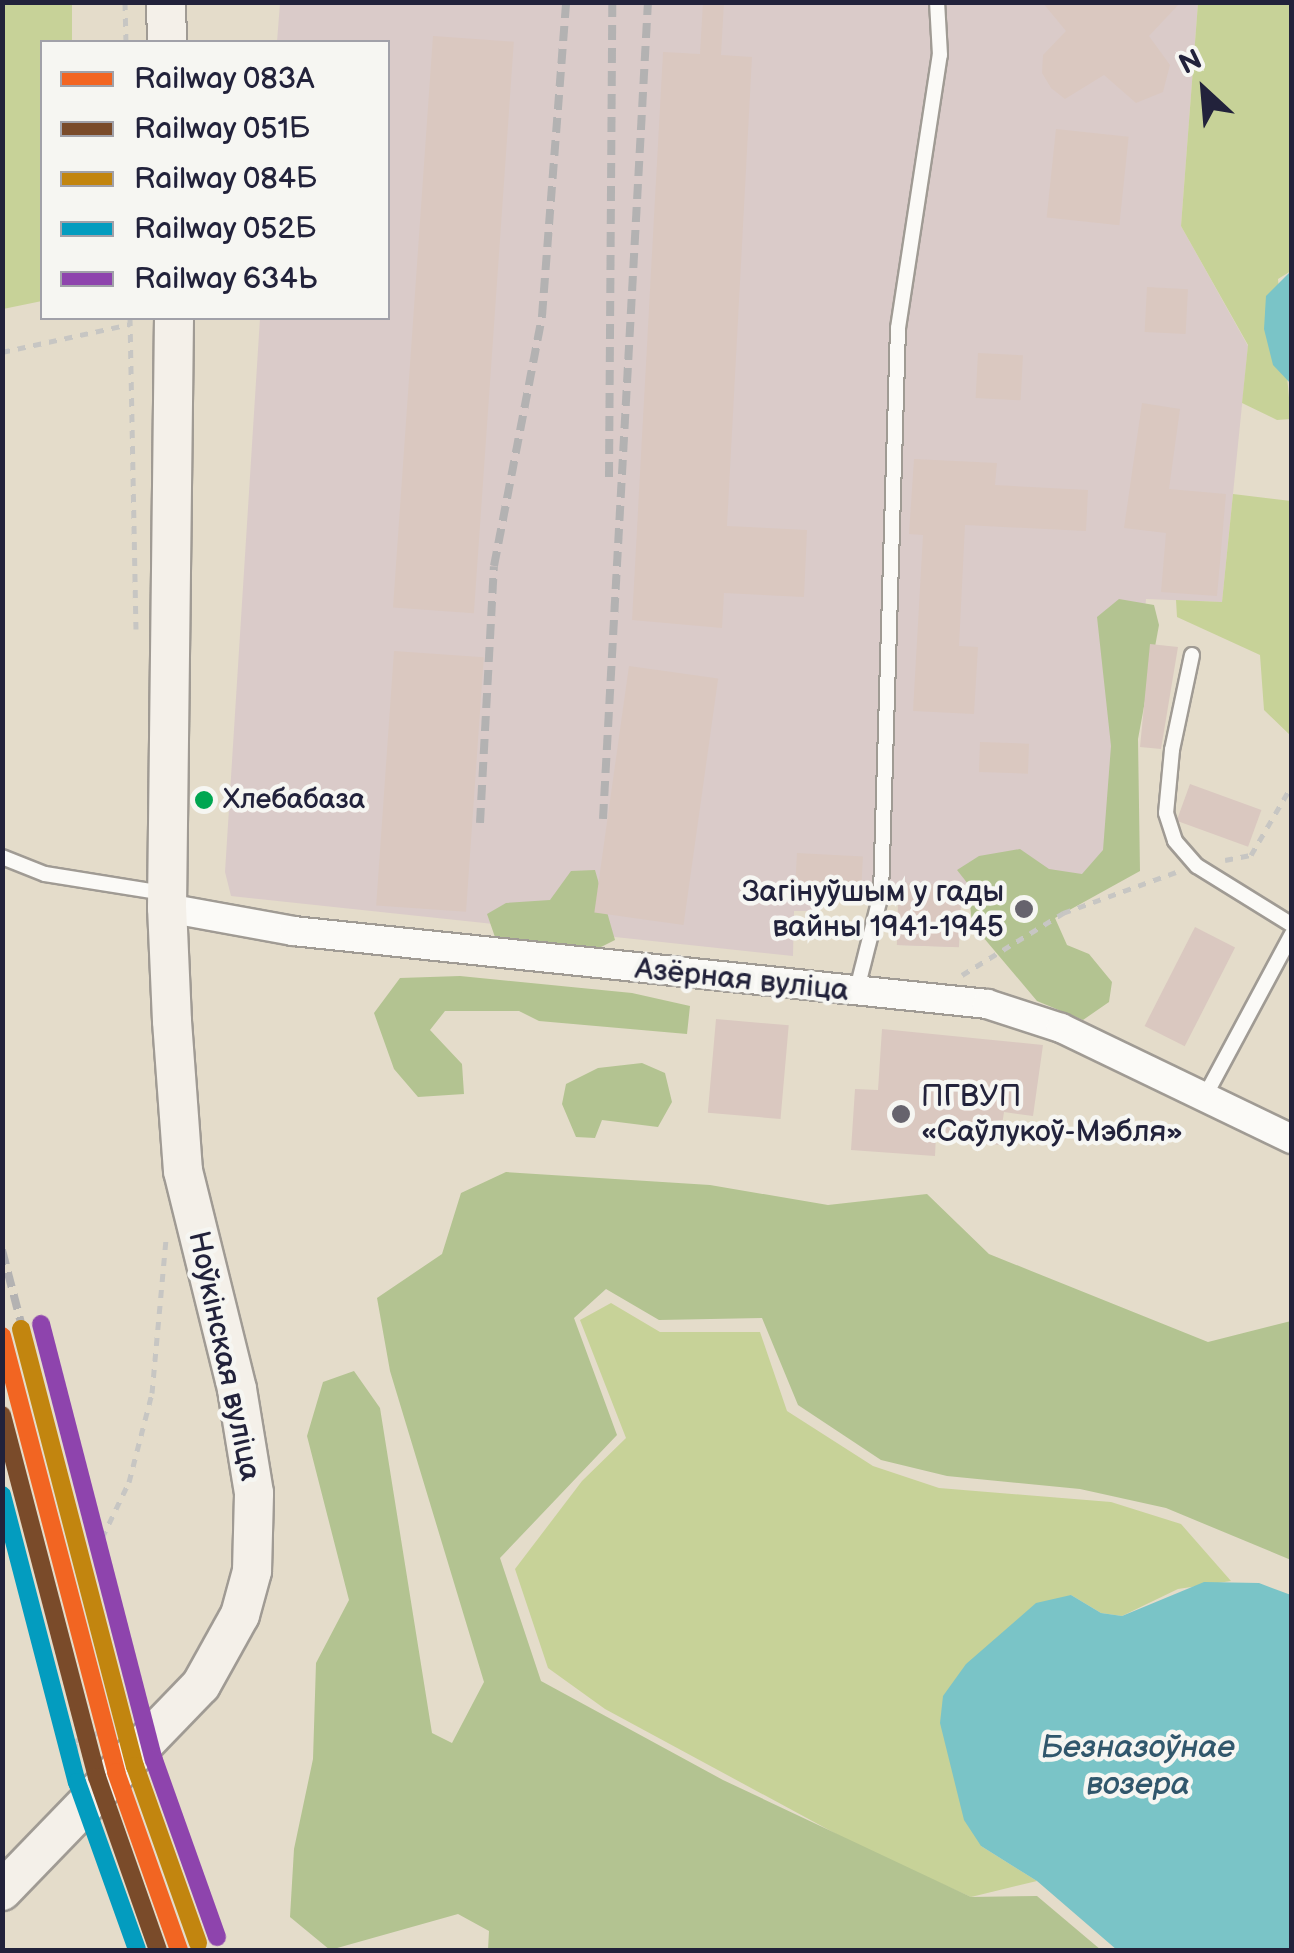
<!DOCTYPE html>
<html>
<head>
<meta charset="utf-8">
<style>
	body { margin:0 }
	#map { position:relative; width:1294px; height:1953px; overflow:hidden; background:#e4dcca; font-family:"Balsamiq Sans",sans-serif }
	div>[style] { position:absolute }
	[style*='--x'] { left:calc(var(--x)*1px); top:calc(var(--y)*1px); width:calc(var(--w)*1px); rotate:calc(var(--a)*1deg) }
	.industrial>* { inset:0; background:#dacbc9 }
	.green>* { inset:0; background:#c7d298 }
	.forest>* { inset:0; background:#b3c391 }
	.water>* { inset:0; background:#7ac4c7 }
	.building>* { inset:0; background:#dac8c0; transform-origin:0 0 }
	.path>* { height:5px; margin-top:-2.5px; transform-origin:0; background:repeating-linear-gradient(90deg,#c7c6c3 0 8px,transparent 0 16px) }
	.roads { filter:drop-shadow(2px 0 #a09b94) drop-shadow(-2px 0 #a09b94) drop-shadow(0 2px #a09b94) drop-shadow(0 -2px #a09b94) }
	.service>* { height:14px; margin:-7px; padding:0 7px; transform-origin:7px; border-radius:7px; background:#fbfaf7 }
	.minor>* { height:28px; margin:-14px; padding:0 14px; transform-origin:14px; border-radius:14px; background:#fbfaf7 }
	.secondary>* { height:38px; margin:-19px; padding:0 19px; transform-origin:19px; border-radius:19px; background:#f4f0e9 }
	.rail>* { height:8px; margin-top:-4px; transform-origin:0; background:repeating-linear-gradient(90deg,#b3b2b2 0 15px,transparent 0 23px) }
	.rail-1>* { height:18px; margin:-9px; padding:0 9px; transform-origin:9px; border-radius:9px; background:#f26522 }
	.rail-2>* { height:18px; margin:-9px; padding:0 9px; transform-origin:9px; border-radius:9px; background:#7a4b2a }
	.rail-3>* { height:18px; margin:-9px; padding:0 9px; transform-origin:9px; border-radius:9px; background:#c2850f }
	.rail-4>* { height:18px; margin:-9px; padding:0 9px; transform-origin:9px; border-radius:9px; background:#039cbf }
	.rail-5>* { height:18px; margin:-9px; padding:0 9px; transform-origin:9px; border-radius:9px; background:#8e44ad }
	.dots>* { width:28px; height:28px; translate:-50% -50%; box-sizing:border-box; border:5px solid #f6f6f2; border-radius:50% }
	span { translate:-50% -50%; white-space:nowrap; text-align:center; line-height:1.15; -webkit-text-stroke:9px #f6f6f2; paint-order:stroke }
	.bus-label { font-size:28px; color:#22223b }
	.left { translate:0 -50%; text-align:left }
	.poi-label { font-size:30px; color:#22223b }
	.right { translate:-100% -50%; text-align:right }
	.street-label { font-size:30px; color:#22223b }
	.water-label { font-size:32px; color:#31576c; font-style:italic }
	.frame { position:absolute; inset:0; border:5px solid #22223b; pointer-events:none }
	.legend { position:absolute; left:40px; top:40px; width:350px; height:280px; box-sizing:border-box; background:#f6f6f2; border:2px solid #a1a1a9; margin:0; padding:12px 18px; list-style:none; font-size:30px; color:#22223b }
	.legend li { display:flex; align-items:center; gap:20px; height:50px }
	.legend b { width:50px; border:2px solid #a1a1a9 }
	.north { position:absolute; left:1154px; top:40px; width:100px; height:100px; -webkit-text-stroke:8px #f6f6f2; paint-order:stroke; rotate:334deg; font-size:28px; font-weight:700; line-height:40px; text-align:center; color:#22223b }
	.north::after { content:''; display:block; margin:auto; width:35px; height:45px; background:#22223b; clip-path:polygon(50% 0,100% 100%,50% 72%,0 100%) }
</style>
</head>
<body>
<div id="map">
	<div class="industrial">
		<i style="clip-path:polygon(280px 3px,1198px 3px,1181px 226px,1248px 346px,1222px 602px,1146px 599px,1126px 860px,1103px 876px,962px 885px,959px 947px,897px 945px,898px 898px,862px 889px,814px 896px,812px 911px,794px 911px,793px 956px,231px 896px,225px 872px,260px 318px,388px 318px,388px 42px,277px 42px)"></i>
	</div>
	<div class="green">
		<i style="clip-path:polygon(3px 2px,72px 3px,72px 42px,42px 42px,42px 301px,3px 309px)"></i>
		<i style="clip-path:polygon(1198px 3px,1291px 3px,1291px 271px,1278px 279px,1291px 419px,1277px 420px,1242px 403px,1248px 345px,1181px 226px)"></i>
		<i style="clip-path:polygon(1233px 494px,1291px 501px,1291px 736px,1264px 710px,1260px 655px,1177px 617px,1176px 600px,1222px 602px)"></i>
		<i style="clip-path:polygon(611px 1303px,660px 1332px,760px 1332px,787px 1411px,873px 1466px,939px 1488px,1111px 1502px,1181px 1524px,1231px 1581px,1178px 1589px,1122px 1616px,1101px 1613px,1071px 1595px,981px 1846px,1037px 1881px,971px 1897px,864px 1849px,605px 1709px,548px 1668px,515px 1569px,582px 1481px,626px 1438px,580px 1320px)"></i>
	</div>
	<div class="forest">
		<i style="clip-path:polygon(1119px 599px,1154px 605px,1159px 625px,1138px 739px,1140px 871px,1055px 918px,1067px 945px,1089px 954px,1112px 982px,1109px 1002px,1083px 1020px,1037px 1001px,972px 924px,968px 884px,957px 870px,979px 856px,1020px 849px,1049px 869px,1082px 874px,1103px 850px,1111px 746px,1097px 617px)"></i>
		<i style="clip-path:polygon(595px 870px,615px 940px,599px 948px,496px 940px,487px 914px,506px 903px,550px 900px,571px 871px)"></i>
		<i style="clip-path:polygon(460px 976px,632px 993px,690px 1006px,687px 1034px,539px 1021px,519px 1011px,445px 1011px,430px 1030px,462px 1064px,464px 1094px,418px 1097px,394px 1069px,374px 1013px,400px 978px)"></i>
		<i style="clip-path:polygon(642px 1063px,665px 1073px,672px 1102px,658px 1127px,602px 1120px,595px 1138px,576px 1137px,562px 1104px,566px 1084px,598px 1068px)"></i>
		<i style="clip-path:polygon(506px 1172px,710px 1185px,828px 1205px,927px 1194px,989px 1254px,1208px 1342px,1291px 1321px,1291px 1560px,1166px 1508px,1080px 1489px,947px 1476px,881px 1460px,798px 1405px,762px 1318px,659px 1320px,606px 1289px,574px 1318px,617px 1435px,500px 1558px,541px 1681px,723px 1780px,971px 1897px,1037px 1896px,1101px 1950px,488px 1950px,489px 1931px,458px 1914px,330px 1950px,290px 1917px,294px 1849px,313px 1759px,316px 1663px,349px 1600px,307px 1436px,323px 1382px,354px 1371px,380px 1408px,432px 1733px,452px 1743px,484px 1682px,390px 1371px,377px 1298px,442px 1254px,461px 1193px)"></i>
	</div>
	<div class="water">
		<i style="clip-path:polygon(1291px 271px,1291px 384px,1273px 365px,1264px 329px,1266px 296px)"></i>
		<i style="clip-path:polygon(1204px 1582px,1259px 1583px,1291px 1595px,1291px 1950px,1117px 1950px,1037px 1881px,981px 1846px,964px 1820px,940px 1723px,943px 1696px,966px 1664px,1036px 1603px,1071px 1595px,1101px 1613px,1122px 1616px)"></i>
	</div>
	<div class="building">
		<i style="clip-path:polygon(703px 2px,724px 2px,721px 55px,752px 57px,727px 526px,807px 530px,804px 597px,724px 593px,722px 628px,632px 620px,663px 52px,700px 54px)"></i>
		<i style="clip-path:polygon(1042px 2px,1181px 2px,1149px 36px,1170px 65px,1163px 92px,1136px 103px,1104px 75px,1065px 99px,1051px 88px,1042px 73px,1043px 55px,1066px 31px)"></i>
		<i style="left:433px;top:36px;width:81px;height:573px;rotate:4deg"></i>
		<i style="left:1056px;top:129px;width:73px;height:89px;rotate:6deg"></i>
		<i style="left:1147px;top:287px;width:41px;height:45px;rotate:3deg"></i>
		<i style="left:978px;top:353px;width:45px;height:45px;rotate:3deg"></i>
		<i style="clip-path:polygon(1142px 403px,1180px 409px,1169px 489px,1226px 494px,1217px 596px,1161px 592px,1166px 533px,1124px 528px)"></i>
		<i style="clip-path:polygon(914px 459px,997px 463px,995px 485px,1088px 490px,1086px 531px,965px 525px,959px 646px,978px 647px,974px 714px,913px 711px,923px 535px,909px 534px)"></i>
		<i style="clip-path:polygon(1150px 644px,1178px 647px,1161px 749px,1140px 747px)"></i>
		<i style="left:394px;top:651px;width:90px;height:255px;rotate:4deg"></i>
		<i style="left:629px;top:666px;width:90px;height:249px;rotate:8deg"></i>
		<i style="left:980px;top:742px;width:49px;height:30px;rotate:2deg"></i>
		<i style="left:1190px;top:784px;width:76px;height:39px;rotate:20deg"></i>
		<i style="left:797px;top:853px;width:66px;height:42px;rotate:3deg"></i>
		<i style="left:899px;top:883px;width:62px;height:62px;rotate:2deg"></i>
		<i style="left:1195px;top:927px;width:45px;height:111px;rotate:27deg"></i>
		<i style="left:716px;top:1019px;width:73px;height:94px;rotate:5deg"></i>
		<i style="clip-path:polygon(882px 1029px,1043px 1045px,1033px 1116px,1004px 1112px,999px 1145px,936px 1135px,935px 1156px,851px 1150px,855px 1089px,878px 1090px)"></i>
	</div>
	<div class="path">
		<i style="--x:125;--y:2;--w:40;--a:88.6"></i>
		<i style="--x:130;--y:318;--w:311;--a:88.9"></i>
		<i style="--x:2;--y:352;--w:131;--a:-12.3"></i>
		<i style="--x:1225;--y:860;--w:26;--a:-11"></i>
		<i style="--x:1251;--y:855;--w:81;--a:-59.6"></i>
		<i style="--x:962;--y:975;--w:119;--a:-31.5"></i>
		<i style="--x:1063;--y:913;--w:120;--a:-19.9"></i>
		<i style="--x:135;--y:1709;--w:134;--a:-104.2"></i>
		<i style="--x:102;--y:1579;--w:41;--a:-90"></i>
		<i style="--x:102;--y:1538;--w:62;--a:-64.3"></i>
		<i style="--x:129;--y:1482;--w:92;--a:-75.5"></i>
		<i style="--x:152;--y:1393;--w:155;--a:-84.8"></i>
		<i style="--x:77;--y:1768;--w:27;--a:-94"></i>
		<i style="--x:75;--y:1741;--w:41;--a:-19.7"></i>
	</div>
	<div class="roads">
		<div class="service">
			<i style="--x:1192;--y:655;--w:97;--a:101.9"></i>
			<i style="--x:1172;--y:750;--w:63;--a:95.4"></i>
			<i style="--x:1166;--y:813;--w:29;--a:72"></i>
			<i style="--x:1175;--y:841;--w:33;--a:49"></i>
			<i style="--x:1197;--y:866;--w:112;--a:31.8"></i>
			<i style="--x:2;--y:857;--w:46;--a:21.6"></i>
			<i style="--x:45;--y:874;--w:121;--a:9.1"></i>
			<i style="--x:856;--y:993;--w:102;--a:-75.8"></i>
			<i style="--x:881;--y:894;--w:566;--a:-88.28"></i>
			<i style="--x:898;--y:328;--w:276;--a:-81.3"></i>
			<i style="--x:940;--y:55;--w:53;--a:-93.2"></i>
			<i style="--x:1204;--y:1098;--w:186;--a:-61.8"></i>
		</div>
		<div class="minor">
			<i style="--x:167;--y:908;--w:128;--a:10.3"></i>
			<i style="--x:293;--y:931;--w:698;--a:6"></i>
			<i style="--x:987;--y:1004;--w:78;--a:18"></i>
			<i style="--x:1061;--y:1028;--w:256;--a:25.7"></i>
		</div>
		<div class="secondary">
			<i style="--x:166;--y:2;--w:40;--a:88.6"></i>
			<i style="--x:2;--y:1891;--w:286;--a:-46"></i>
			<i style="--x:201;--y:1685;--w:80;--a:-60.9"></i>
			<i style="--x:240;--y:1615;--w:46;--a:-74.7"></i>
			<i style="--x:252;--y:1571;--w:78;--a:-88.5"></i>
			<i style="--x:254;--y:1493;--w:105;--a:-99.3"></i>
			<i style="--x:237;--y:1389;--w:225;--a:-103.9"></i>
			<i style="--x:183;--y:1171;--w:150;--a:-94.2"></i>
			<i style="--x:172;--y:1021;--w:113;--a:-92.5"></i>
			<i style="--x:167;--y:908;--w:590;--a:-89.32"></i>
		</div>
	</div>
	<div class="rail">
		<i style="--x:609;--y:477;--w:475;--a:-89.6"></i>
		<i style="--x:603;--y:819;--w:818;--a:-86.85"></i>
		<i style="--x:480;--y:823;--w:257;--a:-86.9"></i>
		<i style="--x:494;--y:566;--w:255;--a:-79.1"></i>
		<i style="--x:542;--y:316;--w:315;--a:-85.6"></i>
		<i style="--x:2;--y:1250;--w:523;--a:75.38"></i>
		<i style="--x:134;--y:1756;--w:207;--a:69.9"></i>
	</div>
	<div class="rail-1">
		<i style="--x:2;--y:1336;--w:451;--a:75.3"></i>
		<i style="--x:116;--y:1772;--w:189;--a:70.5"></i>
	</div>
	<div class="rail-2">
		<i style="--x:2;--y:1415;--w:374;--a:75.3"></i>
		<i style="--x:97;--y:1777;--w:183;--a:70.6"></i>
	</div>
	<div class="rail-3">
		<i style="--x:21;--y:1329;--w:452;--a:75.4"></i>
		<i style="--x:135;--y:1766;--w:188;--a:70.4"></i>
	</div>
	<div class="rail-4">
		<i style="--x:2;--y:1495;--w:297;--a:75.4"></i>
		<i style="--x:77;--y:1782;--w:178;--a:70.3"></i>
	</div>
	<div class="rail-5">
		<i style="--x:41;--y:1324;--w:450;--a:75.5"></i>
		<i style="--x:154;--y:1760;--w:188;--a:70.4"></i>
	</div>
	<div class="dots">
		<i style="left:204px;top:800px;background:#00a651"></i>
		<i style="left:1024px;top:909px;background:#66636d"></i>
		<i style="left:901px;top:1114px;background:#66636d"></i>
	</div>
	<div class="bus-label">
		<span class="left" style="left:223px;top:800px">Хлебабаза</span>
	</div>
	<div class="poi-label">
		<span class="right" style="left:1004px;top:909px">Загінуўшым у гады<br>вайны 1941-1945</span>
		<span class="left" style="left:921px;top:1114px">ПГВУП<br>«Саўлукоў-Мэбля»</span>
	</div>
	<div class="street-label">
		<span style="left:742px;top:980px;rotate:6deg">Азёрная вуліца</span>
		<span style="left:224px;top:1356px;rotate:78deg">Ноўкінская вуліца</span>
	</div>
	<div class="water-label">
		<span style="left:1138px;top:1767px">Безназоўнае<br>возера</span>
	</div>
	<div class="frame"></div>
	<ul class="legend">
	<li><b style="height:12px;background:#f26522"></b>Railway 083А</li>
	<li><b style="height:12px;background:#7a4b2a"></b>Railway 051Б</li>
	<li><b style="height:12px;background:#c2850f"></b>Railway 084Б</li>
	<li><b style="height:12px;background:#039cbf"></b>Railway 052Б</li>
	<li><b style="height:12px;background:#8e44ad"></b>Railway 634Ь</li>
	</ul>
	<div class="north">N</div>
</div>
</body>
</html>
